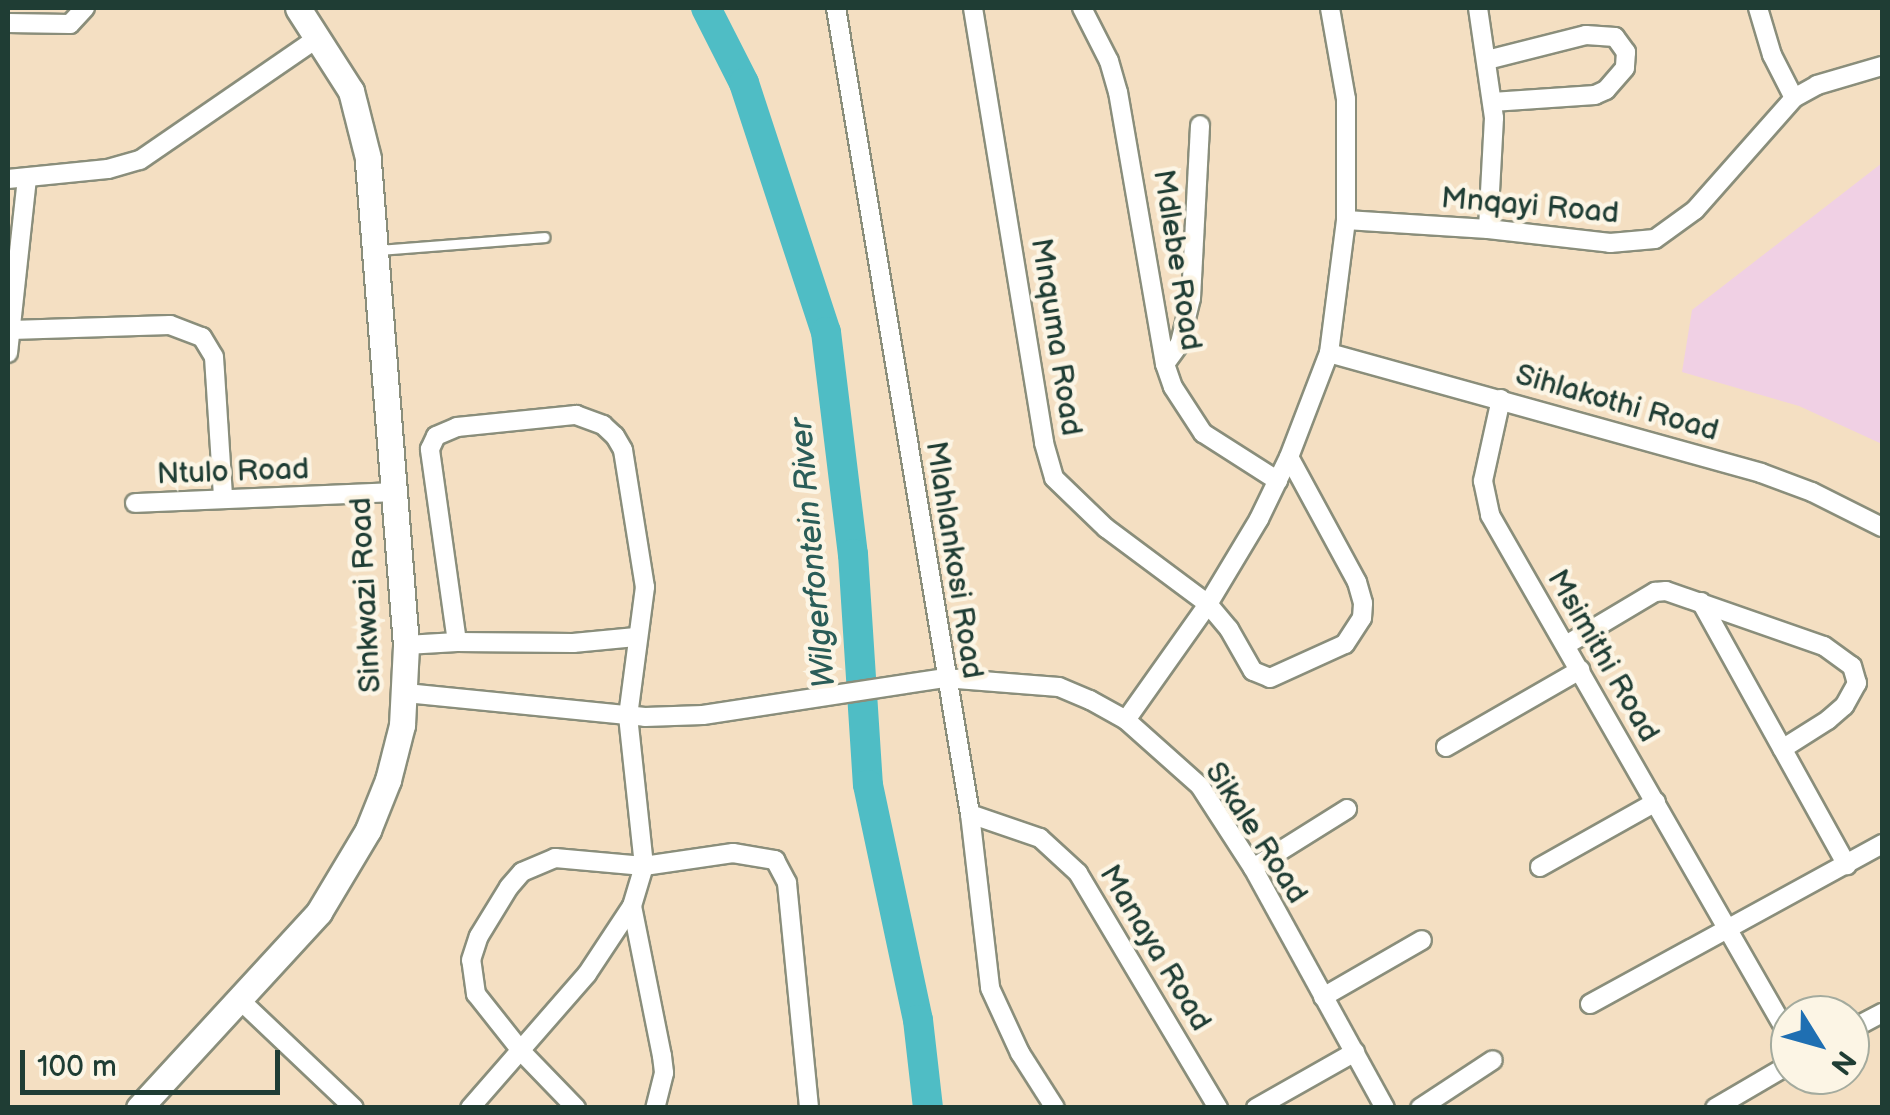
<!DOCTYPE html>
<html>
<head>
<meta charset="utf-8">
<style>
	body { margin:0 }
	#map { position:relative; width:1890px; height:1115px; overflow:hidden; background:#f4dfc2; font-family:"Balsamiq Sans",sans-serif }
	div>[style] { position:absolute }
	[style*='--x'] { left:calc(var(--x)*1px); top:calc(var(--y)*1px); width:calc(var(--w)*1px); rotate:calc(var(--a)*1deg) }
	.built>* { inset:0; background:#f0d0e4 }
	.river>* { height:30px; margin:-15px; padding:0 15px; transform-origin:15px; border-radius:15px; background:#4fbdc5 }
	.roads { filter:drop-shadow(2px 0 #8a8e7b) drop-shadow(-2px 0 #8a8e7b) drop-shadow(0 2px #8a8e7b) drop-shadow(0 -2px #8a8e7b) }
	.lane>* { height:9px; margin:-4.5px; padding:0 4.5px; transform-origin:4.5px; border-radius:4.5px; background:#fff }
	.street>* { height:18px; margin:-9px; padding:0 9px; transform-origin:9px; border-radius:9px; background:#fff }
	.secondary>* { height:25px; margin:-12.5px; padding:0 12.5px; transform-origin:12.5px; border-radius:12.5px; background:#fff }
	span { translate:-50% -50%; white-space:nowrap; text-align:center; line-height:1.15; -webkit-text-stroke:9px #fcf5e5; paint-order:stroke }
	.street-label { font-size:30px; color:#1f3d34 }
	.water-label { font-size:32px; color:#2b5d58; font-style:italic }
	.frame { position:absolute; inset:0; border:10px solid #1f3d34; pointer-events:none }
	.north { position:absolute; left:1770px; top:995px; width:100px; height:100px; box-sizing:border-box; background:#fcf5e5; border:2px solid #a4ab9e; border-radius:50%; rotate:127deg; font-size:28px; font-weight:700; line-height:40px; text-align:center; color:#1f3d34 }
	.north::after { content:''; display:block; margin:auto; width:35px; height:45px; background:#1f6fb2; clip-path:polygon(50% 0,100% 100%,50% 72%,0 100%) }
	.scale { position:absolute; left:20px; top:1050px; width:260px; height:45px; box-sizing:border-box; border:5px solid #1f3d34; border-top:0; padding-left:12px; font-size:30px; line-height:35px; white-space:nowrap; color:#1f3d34; -webkit-text-stroke:8px #fcf5e5; paint-order:stroke }
</style>
</head>
<body>
<div id="map">
	<div class="built">
		<i style="clip-path:polygon(1882px 163px,1882px 444px,1799px 406px,1682px 372px,1692px 310px)"></i>
	</div>
	<div class="river">
		<i style="--x:706;--y:8;--w:84;--a:63.1"></i>
		<i style="--x:744;--y:83;--w:262;--a:71.8"></i>
		<i style="--x:826;--y:332;--w:224;--a:83.1"></i>
		<i style="--x:853;--y:554;--w:231;--a:86.3"></i>
		<i style="--x:868;--y:785;--w:240;--a:78"></i>
		<i style="--x:918;--y:1020;--w:89;--a:83.5"></i>
	</div>
	<div class="roads">
		<div class="lane">
			<i style="--x:380;--y:250;--w:165;--a:-4.5"></i>
		</div>
		<div class="street">
			<i style="--x:836;--y:8;--w:817;--a:80.56"></i>
			<i style="--x:970;--y:814;--w:175;--a:83.4"></i>
			<i style="--x:990;--y:988;--w:72;--a:65.2"></i>
			<i style="--x:1020;--y:1053;--w:65;--a:57.5"></i>
			<i style="--x:973;--y:8;--w:441;--a:80.7"></i>
			<i style="--x:1044;--y:443;--w:36;--a:74"></i>
			<i style="--x:1054;--y:478;--w:72;--a:43.9"></i>
			<i style="--x:1106;--y:528;--w:127;--a:36.7"></i>
			<i style="--x:1208;--y:604;--w:33;--a:50"></i>
			<i style="--x:1229;--y:629;--w:48;--a:60.3"></i>
			<i style="--x:1253;--y:671;--w:18;--a:22"></i>
			<i style="--x:1270;--y:678;--w:82;--a:-24.4"></i>
			<i style="--x:1345;--y:644;--w:31;--a:-57"></i>
			<i style="--x:1362;--y:618;--w:15;--a:-86"></i>
			<i style="--x:1363;--y:603;--w:22;--a:-106"></i>
			<i style="--x:1357;--y:582;--w:142;--a:-118.5"></i>
			<i style="--x:1082;--y:8;--w:59;--a:63"></i>
			<i style="--x:1109;--y:61;--w:32;--a:74"></i>
			<i style="--x:1118;--y:92;--w:276;--a:80.2"></i>
			<i style="--x:1165;--y:364;--w:24;--a:71"></i>
			<i style="--x:1173;--y:387;--w:55;--a:56.9"></i>
			<i style="--x:1203;--y:433;--w:89;--a:32.6"></i>
			<i style="--x:1478;--y:8;--w:111;--a:81.7"></i>
			<i style="--x:1494;--y:118;--w:111;--a:93.1"></i>
			<i style="--x:1758;--y:8;--w:49;--a:73.4"></i>
			<i style="--x:1772;--y:55;--w:48;--a:62.9"></i>
			<i style="--x:8;--y:23;--w:62;--a:0.9"></i>
			<i style="--x:70;--y:24;--w:22;--a:-47"></i>
			<i style="--x:1487;--y:60;--w:102;--a:-14.2"></i>
			<i style="--x:1586;--y:35;--w:29;--a:4"></i>
			<i style="--x:1615;--y:37;--w:19;--a:54"></i>
			<i style="--x:1626;--y:52;--w:16;--a:94"></i>
			<i style="--x:1625;--y:68;--w:29;--a:131"></i>
			<i style="--x:1606;--y:90;--w:12;--a:156"></i>
			<i style="--x:1595;--y:95;--w:103;--a:176.1"></i>
			<i style="--x:8;--y:179;--w:100;--a:-5.7"></i>
			<i style="--x:108;--y:169;--w:33;--a:-16"></i>
			<i style="--x:140;--y:160;--w:217;--a:-34.5"></i>
			<i style="--x:1346;--y:220;--w:142;--a:3.6"></i>
			<i style="--x:1488;--y:229;--w:123;--a:6.5"></i>
			<i style="--x:1610;--y:243;--w:45;--a:-5.1"></i>
			<i style="--x:1655;--y:239;--w:49;--a:-35.9"></i>
			<i style="--x:1695;--y:210;--w:149;--a:-48.5"></i>
			<i style="--x:1794;--y:98;--w:26;--a:-29"></i>
			<i style="--x:1817;--y:85;--w:68;--a:-16.3"></i>
			<i style="--x:11;--y:330;--w:159;--a:-1.8"></i>
			<i style="--x:170;--y:325;--w:34;--a:21"></i>
			<i style="--x:202;--y:337;--w:23;--a:59"></i>
			<i style="--x:214;--y:357;--w:141;--a:86.3"></i>
			<i style="--x:8;--y:353;--w:176;--a:-83.8"></i>
			<i style="--x:1329;--y:353;--w:448;--a:15.5"></i>
			<i style="--x:1761;--y:473;--w:54;--a:20.4"></i>
			<i style="--x:1812;--y:492;--w:78;--a:26.6"></i>
			<i style="--x:1165;--y:364;--w:26;--a:-54"></i>
			<i style="--x:1180;--y:343;--w:46;--a:-76.3"></i>
			<i style="--x:1191;--y:298;--w:173;--a:-87"></i>
			<i style="--x:1501;--y:399;--w:84;--a:102.4"></i>
			<i style="--x:1483;--y:481;--w:35;--a:78"></i>
			<i style="--x:1490;--y:515;--w:603;--a:60.16"></i>
			<i style="--x:135;--y:503;--w:258;--a:-2.4"></i>
			<i style="--x:1701;--y:602;--w:301;--a:61"></i>
			<i style="--x:457;--y:642;--w:116;--a:0.5"></i>
			<i style="--x:573;--y:643;--w:63;--a:-5.4"></i>
			<i style="--x:406;--y:645;--w:51;--a:-3.4"></i>
			<i style="--x:457;--y:642;--w:195;--a:-98"></i>
			<i style="--x:430;--y:449;--w:14;--a:-65"></i>
			<i style="--x:436;--y:436;--w:23;--a:-23"></i>
			<i style="--x:457;--y:427;--w:120;--a:-5.8"></i>
			<i style="--x:576;--y:415;--w:29;--a:20"></i>
			<i style="--x:603;--y:425;--w:16;--a:43"></i>
			<i style="--x:615;--y:436;--w:16;--a:60"></i>
			<i style="--x:623;--y:450;--w:139;--a:80.9"></i>
			<i style="--x:645;--y:587;--w:130;--a:97.5"></i>
			<i style="--x:628;--y:716;--w:151;--a:83.9"></i>
			<i style="--x:644;--y:866;--w:42;--a:106.7"></i>
			<i style="--x:632;--y:906;--w:82;--a:123.5"></i>
			<i style="--x:587;--y:974;--w:178;--a:131.1"></i>
			<i style="--x:1566;--y:645;--w:104;--a:-30.8"></i>
			<i style="--x:1655;--y:592;--w:11;--a:-5"></i>
			<i style="--x:1666;--y:591;--w:167;--a:19.2"></i>
			<i style="--x:1824;--y:646;--w:34;--a:36"></i>
			<i style="--x:1852;--y:666;--w:18;--a:74"></i>
			<i style="--x:1857;--y:683;--w:26;--a:119"></i>
			<i style="--x:1844;--y:706;--w:21;--a:139"></i>
			<i style="--x:1828;--y:720;--w:54;--a:147.8"></i>
			<i style="--x:406;--y:693;--w:240;--a:5.7"></i>
			<i style="--x:645;--y:717;--w:58;--a:-2"></i>
			<i style="--x:703;--y:715;--w:244;--a:-8.7"></i>
			<i style="--x:944;--y:678;--w:115;--a:4.5"></i>
			<i style="--x:1059;--y:687;--w:34;--a:23"></i>
			<i style="--x:1090;--y:700;--w:41;--a:29.1"></i>
			<i style="--x:1126;--y:720;--w:99;--a:41.7"></i>
			<i style="--x:1200;--y:786;--w:98;--a:57.1"></i>
			<i style="--x:1253;--y:868;--w:274;--a:61.2"></i>
			<i style="--x:1126;--y:720;--w:142;--a:-54.7"></i>
			<i style="--x:1208;--y:604;--w:99;--a:-59"></i>
			<i style="--x:1259;--y:519;--w:69;--a:-64.2"></i>
			<i style="--x:1289;--y:457;--w:111;--a:-69"></i>
			<i style="--x:1329;--y:353;--w:134;--a:-82.7"></i>
			<i style="--x:1346;--y:220;--w:121;--a:-90"></i>
			<i style="--x:1346;--y:99;--w:92;--a:-100"></i>
			<i style="--x:1446;--y:747;--w:155;--a:-29.9"></i>
			<i style="--x:970;--y:814;--w:74;--a:18.9"></i>
			<i style="--x:1040;--y:838;--w:52;--a:42.6"></i>
			<i style="--x:1078;--y:873;--w:274;--a:59.2"></i>
			<i style="--x:1540;--y:867;--w:133;--a:-29.3"></i>
			<i style="--x:1253;--y:868;--w:111;--a:-32.1"></i>
			<i style="--x:632;--y:906;--w:153;--a:78.7"></i>
			<i style="--x:662;--y:1056;--w:17;--a:83"></i>
			<i style="--x:664;--y:1073;--w:36;--a:104"></i>
			<i style="--x:1323;--y:997;--w:114;--a:-29.9"></i>
			<i style="--x:240;--y:1000;--w:157;--a:43.5"></i>
			<i style="--x:1590;--y:1004;--w:333;--a:-28.7"></i>
			<i style="--x:1850;--y:1030;--w:36;--a:-28"></i>
			<i style="--x:576;--y:1108;--w:78;--a:-134"></i>
			<i style="--x:522;--y:1052;--w:74;--a:-128.4"></i>
			<i style="--x:476;--y:994;--w:34;--a:-98"></i>
			<i style="--x:471;--y:960;--w:25;--a:-72"></i>
			<i style="--x:479;--y:936;--w:57;--a:-58.5"></i>
			<i style="--x:509;--y:887;--w:20;--a:-49"></i>
			<i style="--x:522;--y:872;--w:36;--a:-23"></i>
			<i style="--x:555;--y:858;--w:89;--a:5.1"></i>
			<i style="--x:644;--y:866;--w:90;--a:-8.3"></i>
			<i style="--x:733;--y:853;--w:43;--a:9.5"></i>
			<i style="--x:775;--y:860;--w:26;--a:62"></i>
			<i style="--x:787;--y:883;--w:226;--a:84.4"></i>
			<i style="--x:1256;--y:1108;--w:114;--a:-29.5"></i>
			<i style="--x:1420;--y:1108;--w:87;--a:-33.3"></i>
			<i style="--x:1715;--y:1108;--w:87;--a:-30.4"></i>
		</div>
		<div class="secondary">
			<i style="--x:139;--y:1108;--w:266;--a:-47.4"></i>
			<i style="--x:319;--y:912;--w:96;--a:-59.1"></i>
			<i style="--x:368;--y:830;--w:54;--a:-68.2"></i>
			<i style="--x:388;--y:780;--w:57;--a:-75.7"></i>
			<i style="--x:402;--y:725;--w:80;--a:-87.1"></i>
			<i style="--x:406;--y:645;--w:488;--a:-94.5"></i>
			<i style="--x:368;--y:158;--w:69;--a:-104.2"></i>
			<i style="--x:351;--y:91;--w:98;--a:-122.6"></i>
		</div>
	</div>
	<div class="street-label">
		<span style="left:1530px;top:206px;rotate:5deg">Mnqayi Road</span>
		<span style="left:1177px;top:260px;rotate:81deg">Mdlebe Road</span>
		<span style="left:1056px;top:337px;rotate:81deg">Mnquma Road</span>
		<span style="left:1617px;top:403px;rotate:16deg">Sihlakothi Road</span>
		<span style="left:233px;top:472px;rotate:-2deg">Ntulo Road</span>
		<span style="left:954px;top:560px;rotate:81deg">Mlahlankosi Road</span>
		<span style="left:366px;top:595px;rotate:-93deg">Sinkwazi Road</span>
		<span style="left:1603px;top:656px;rotate:60deg">Msimithi Road</span>
		<span style="left:1256px;top:833px;rotate:57deg">Sikale Road</span>
		<span style="left:1155px;top:948px;rotate:59deg">Manaya Road</span>
	</div>
	<div class="water-label">
		<span style="left:814px;top:553px;rotate:-95deg">Wilgerfontein River</span>
	</div>
	<div class="frame"></div>
	<div class="north">N</div>
	<div class="scale">100 m</div>
</div>
</body>
</html>
